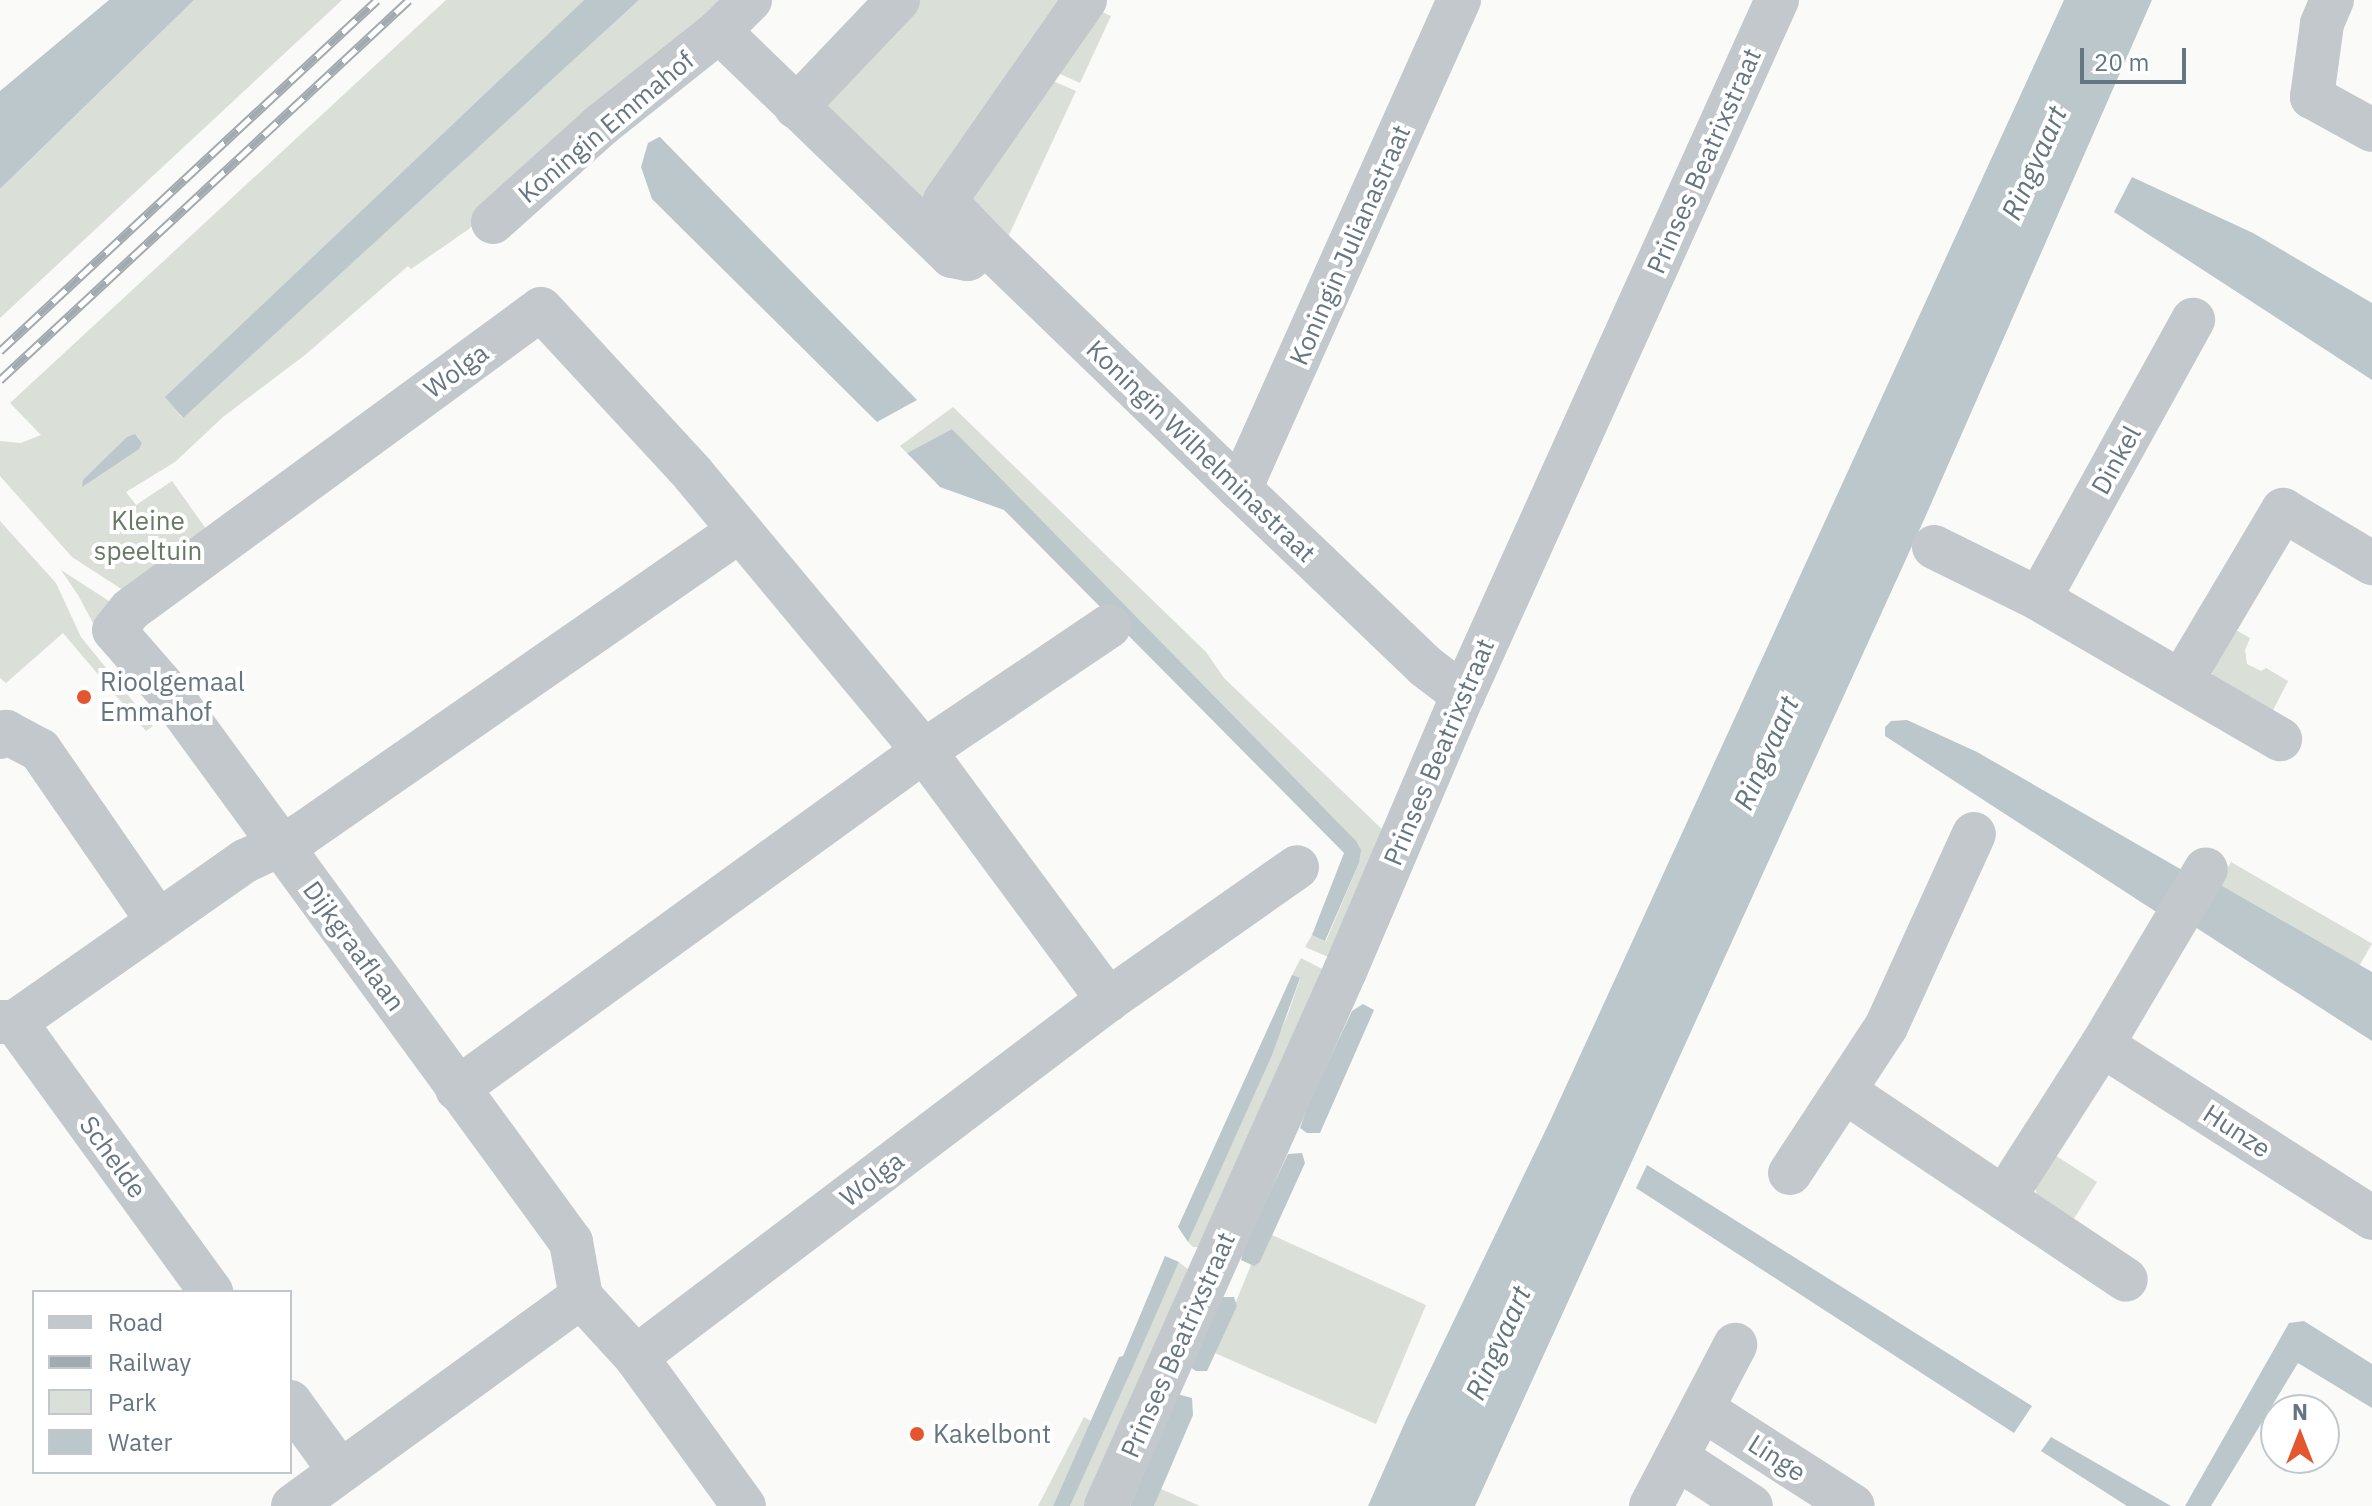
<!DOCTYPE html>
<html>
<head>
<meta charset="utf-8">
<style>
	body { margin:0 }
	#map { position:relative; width:2372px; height:1506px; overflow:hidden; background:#fafaf8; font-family:"IBM Plex Sans",sans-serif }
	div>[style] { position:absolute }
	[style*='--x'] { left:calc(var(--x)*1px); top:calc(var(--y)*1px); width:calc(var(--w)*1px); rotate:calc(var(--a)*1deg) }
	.green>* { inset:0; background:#dadfd7; transform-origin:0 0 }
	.water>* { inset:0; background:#bbc7cb }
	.minor>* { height:44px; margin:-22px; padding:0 22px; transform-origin:22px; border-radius:22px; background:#c3c8cc }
	.rail>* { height:9px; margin-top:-4.5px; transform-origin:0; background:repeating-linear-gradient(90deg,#fff 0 18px,#a2aab0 0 36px); box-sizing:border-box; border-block:2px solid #a2aab0 }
	.dots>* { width:22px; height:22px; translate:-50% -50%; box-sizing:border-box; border:4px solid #fff; border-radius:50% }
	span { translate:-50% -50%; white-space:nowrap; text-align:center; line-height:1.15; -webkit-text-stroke:8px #fff; paint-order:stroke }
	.street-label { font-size:26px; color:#657683 }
	.park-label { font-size:26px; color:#687a64 }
	.poi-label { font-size:26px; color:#657683 }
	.left { translate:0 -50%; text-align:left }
	.water-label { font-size:28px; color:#60757c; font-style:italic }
	.legend { position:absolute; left:32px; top:1290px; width:260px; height:184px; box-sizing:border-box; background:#fff; border:2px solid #c1c8cd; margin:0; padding:10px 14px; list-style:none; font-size:24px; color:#657683 }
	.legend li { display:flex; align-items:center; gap:16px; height:40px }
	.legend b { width:40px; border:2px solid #c1c8cd }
	.north { position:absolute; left:2260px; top:1394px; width:80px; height:80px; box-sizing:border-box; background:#fff; border:2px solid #c1c8cd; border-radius:50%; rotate:0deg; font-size:22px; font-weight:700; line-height:32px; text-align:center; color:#657683 }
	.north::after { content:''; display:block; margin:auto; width:28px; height:36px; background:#e4572e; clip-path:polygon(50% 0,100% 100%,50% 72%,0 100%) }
	.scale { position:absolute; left:2080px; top:48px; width:106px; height:36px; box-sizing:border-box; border:4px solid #657683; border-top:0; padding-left:10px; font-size:24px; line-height:28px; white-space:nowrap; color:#657683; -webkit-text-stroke:6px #fff; paint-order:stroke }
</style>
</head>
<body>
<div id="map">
	<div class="green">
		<i style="clip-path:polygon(194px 0,342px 0,0 318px,0 189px)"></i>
		<i style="clip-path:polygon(evenodd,446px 0,584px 0,166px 397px,182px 418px,639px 0,729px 0,478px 218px,469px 229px,411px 269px,408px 266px,305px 355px,223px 417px,175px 462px,126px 492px,136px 505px,172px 481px,209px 533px,126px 592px,72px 557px,0 476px,0 441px,21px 443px,41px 435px,10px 403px,446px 0,136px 435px,142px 443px,83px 480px,136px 435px)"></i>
		<i style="clip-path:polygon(905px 0,1067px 0,934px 211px,804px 104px)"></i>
		<i style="clip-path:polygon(1092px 7px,1111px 16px,1080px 83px,1049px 69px)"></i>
		<i style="clip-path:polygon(1044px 77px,1076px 91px,1008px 237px,964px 195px)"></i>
		<i style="clip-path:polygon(953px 407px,1206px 652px,1224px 678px,1385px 832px,1335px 960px,1305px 947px,1312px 935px,1326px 941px,1359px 863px,952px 429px,907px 453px,900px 446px)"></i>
		<i style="clip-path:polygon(0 521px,56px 583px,81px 637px,153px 726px,146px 731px,63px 633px,6px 683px,0 678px)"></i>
		<i style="clip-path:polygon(61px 570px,112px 603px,100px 636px,78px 595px)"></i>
		<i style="clip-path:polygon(2227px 625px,2250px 638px,2245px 650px,2247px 664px,2261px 671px,2266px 668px,2288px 681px,2269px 718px,2215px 684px,2209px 660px)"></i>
		<i style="left:2231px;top:862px;width:163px;height:25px;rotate:30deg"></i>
		<i style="clip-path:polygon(1301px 958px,1330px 973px,1202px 1247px,1193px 1247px,1188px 1242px,1288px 1014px,1300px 979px,1292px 975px)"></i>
		<i style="clip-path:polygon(2050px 1152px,2097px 1182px,2070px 1225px,2039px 1206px,2033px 1176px)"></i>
		<i style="clip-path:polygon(1272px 1235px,1426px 1305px,1376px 1424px,1215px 1353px,1251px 1265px,1260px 1262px)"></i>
		<i style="clip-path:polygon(1179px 1262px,1191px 1272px,1091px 1506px,1070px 1506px)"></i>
		<i style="clip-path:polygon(1084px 1417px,1091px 1421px,1053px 1506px,1038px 1506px)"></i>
		<i style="clip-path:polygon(1161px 1489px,1200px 1506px,1154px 1506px)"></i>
	</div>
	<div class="water">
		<i style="clip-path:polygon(109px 0,194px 0,0 189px,0 91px)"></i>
		<i style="clip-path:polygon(584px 0,639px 0,183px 418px,165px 397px)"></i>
		<i style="clip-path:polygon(2064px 0,2152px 0,1927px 513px,1475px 1506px,1368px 1506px,1406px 1420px,1550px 1121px)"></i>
		<i style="clip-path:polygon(659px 137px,660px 137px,917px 400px,877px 422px,652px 199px,641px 167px,648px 143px)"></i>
		<i style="clip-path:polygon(2132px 177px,2253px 233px,2372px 303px,2372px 380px,2114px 212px)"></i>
		<i style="clip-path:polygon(952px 429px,1356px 841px,1361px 850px,1359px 863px,1325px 941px,1312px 935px,1344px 853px,1004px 510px,940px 487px,907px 453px)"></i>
		<i style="clip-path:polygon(135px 434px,142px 443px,139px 449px,82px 487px,83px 480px,127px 437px)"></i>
		<i style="clip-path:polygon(1907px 720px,1977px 752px,2189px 874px,2219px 884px,2372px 972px,2372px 1041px,2195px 927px,2164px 917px,1885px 736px,1885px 727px,1891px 721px)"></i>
		<i style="clip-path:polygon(1292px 975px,1300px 978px,1272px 1055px,1188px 1242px,1178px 1227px)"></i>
		<i style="clip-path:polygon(1363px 1004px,1374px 1010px,1320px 1133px,1307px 1133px,1300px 1128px,1308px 1105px,1352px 1011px)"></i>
		<i style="clip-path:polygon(1302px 1153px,1305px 1163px,1260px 1262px,1254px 1266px,1241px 1260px,1244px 1247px,1288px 1154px)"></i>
		<i style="clip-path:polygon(1647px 1165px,2032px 1406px,2014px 1433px,1636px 1188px)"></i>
		<i style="clip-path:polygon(1165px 1256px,1179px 1262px,1135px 1362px,1070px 1506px,1053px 1506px,1119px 1357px,1123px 1356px)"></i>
		<i style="clip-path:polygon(1222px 1297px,1234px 1297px,1237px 1306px,1207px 1371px,1196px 1371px,1190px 1367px)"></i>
		<i style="clip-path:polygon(2304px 1321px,2372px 1364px,2372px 1408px,2298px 1363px,2211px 1506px,2185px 1506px,2289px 1323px)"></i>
		<i style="clip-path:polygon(1177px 1394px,1192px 1398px,1193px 1415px,1154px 1506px,1130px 1506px)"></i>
		<i style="clip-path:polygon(2051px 1437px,2171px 1506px,2127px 1506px,2041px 1451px)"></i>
	</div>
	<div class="minor">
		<i style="--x:1085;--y:0;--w:245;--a:124.9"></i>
		<i style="--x:945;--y:201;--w:58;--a:46.4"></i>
		<i style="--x:985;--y:243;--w:354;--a:44"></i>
		<i style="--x:1240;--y:489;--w:256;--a:43.7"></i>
		<i style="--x:1425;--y:666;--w:48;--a:37.3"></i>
		<i style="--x:2332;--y:0;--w:26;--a:113"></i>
		<i style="--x:2322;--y:24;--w:74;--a:97.8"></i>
		<i style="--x:2312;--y:97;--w:68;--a:28.8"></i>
		<i style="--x:719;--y:31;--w:324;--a:44"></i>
		<i style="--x:952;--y:256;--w:16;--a:11"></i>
		<i style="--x:968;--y:259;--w:23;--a:-43"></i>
		<i style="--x:796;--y:107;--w:148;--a:-46.4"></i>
		<i style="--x:493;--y:222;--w:145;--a:-41.9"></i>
		<i style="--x:601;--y:125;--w:151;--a:-38.5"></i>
		<i style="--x:719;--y:31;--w:44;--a:-45"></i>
		<i style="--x:1240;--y:489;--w:536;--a:-65.87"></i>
		<i style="--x:1934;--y:547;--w:117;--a:26.3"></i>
		<i style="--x:2039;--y:599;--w:279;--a:30.2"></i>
		<i style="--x:2039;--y:599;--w:319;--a:-61.1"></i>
		<i style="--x:2182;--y:680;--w:198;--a:-59.3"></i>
		<i style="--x:2283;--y:510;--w:104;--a:30.8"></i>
		<i style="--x:0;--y:737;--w:8;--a:-40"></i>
		<i style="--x:6;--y:732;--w:38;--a:28"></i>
		<i style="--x:40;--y:750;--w:208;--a:55.4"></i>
		<i style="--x:0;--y:1022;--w:15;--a:0"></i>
		<i style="--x:15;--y:1022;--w:281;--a:-35"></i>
		<i style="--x:245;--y:861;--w:62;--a:-24.9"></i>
		<i style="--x:301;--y:835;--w:533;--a:-34.76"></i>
		<i style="--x:15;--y:1022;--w:334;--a:54"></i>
		<i style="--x:2102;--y:1045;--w:321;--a:32.6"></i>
		<i style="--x:457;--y:1089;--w:576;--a:-35.9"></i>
		<i style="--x:924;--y:751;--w:223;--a:-34"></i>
		<i style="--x:1844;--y:1091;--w:339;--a:33.8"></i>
		<i style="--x:1790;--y:1173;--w:175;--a:-56.7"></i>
		<i style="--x:1886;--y:1027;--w:212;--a:-65.5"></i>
		<i style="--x:2004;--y:1198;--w:182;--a:-57.4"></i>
		<i style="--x:2102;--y:1045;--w:204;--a:-59.4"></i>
		<i style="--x:581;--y:1297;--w:56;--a:-100.3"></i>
		<i style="--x:571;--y:1242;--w:673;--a:-126.17"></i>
		<i style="--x:174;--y:699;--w:91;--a:-131"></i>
		<i style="--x:114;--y:630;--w:26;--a:-51"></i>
		<i style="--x:130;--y:610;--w:509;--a:-36.22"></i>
		<i style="--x:541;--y:309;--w:224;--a:47.3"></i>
		<i style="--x:693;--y:474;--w:361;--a:50.2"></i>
		<i style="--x:924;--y:751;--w:310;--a:53.5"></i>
		<i style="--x:581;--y:1297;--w:81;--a:47.5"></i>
		<i style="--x:636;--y:1357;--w:184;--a:54.1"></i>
		<i style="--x:636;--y:1357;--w:592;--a:-37.1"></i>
		<i style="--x:1108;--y:1000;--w:231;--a:-35.1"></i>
		<i style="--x:290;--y:1402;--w:85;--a:54.1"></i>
		<i style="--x:1702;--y:1409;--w:179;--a:32.7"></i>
		<i style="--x:1677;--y:1458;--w:88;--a:33"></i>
		<i style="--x:293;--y:1506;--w:356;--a:-36"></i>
		<i style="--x:1106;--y:1506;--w:586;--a:-65.93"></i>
		<i style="--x:1345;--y:971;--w:300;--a:-66.9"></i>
		<i style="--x:1463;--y:695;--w:763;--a:-65.69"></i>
		<i style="--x:1651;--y:1506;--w:182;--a:-62.4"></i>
	</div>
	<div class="rail">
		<i style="--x:0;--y:351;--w:515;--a:-42.95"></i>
		<i style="--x:0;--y:380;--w:558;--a:-42.9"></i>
	</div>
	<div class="dots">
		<i style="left:84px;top:697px;background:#e4572e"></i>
		<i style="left:917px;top:1434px;background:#e4572e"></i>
	</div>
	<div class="street-label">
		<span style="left:606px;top:127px;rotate:-40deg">Koningin Emmahof</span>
		<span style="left:1704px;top:161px;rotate:-66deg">Prinses Beatrixstraat</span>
		<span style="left:1350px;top:245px;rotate:-66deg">Koningin Julianastraat</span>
		<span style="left:456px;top:371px;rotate:-36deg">Wolga</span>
		<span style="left:1201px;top:451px;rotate:44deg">Koningin Wilhelminastraat</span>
		<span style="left:2116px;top:460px;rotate:-61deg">Dinkel</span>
		<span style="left:1439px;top:752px;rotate:-67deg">Prinses Beatrixstraat</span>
		<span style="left:354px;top:946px;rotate:54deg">Dijkgraaflaan</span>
		<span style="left:2237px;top:1131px;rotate:33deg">Hunze</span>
		<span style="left:113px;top:1157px;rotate:54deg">Schelde</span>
		<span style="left:872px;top:1179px;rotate:-37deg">Wolga</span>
		<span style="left:1178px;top:1345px;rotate:-66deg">Prinses Beatrixstraat</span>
		<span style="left:1777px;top:1458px;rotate:33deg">Linge</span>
	</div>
	<div class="park-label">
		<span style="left:148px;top:536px">Kleine<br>speeltuin</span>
	</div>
	<div class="poi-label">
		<span class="left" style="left:100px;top:697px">Rioolgemaal<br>Emmahof</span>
		<span class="left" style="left:933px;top:1434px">Kakelbont</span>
	</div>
	<div class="water-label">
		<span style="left:2034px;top:163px;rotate:-66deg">Ringvaart</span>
		<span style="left:1766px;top:753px;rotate:-66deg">Ringvaart</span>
		<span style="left:1498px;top:1343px;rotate:-66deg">Ringvaart</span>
	</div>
	<ul class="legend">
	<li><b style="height:10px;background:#c3c8cc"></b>Road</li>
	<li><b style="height:10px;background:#a2aab0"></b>Railway</li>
	<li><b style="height:22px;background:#dadfd7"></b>Park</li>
	<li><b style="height:22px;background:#bbc7cb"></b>Water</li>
	</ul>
	<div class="north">N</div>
	<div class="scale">20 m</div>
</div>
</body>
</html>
